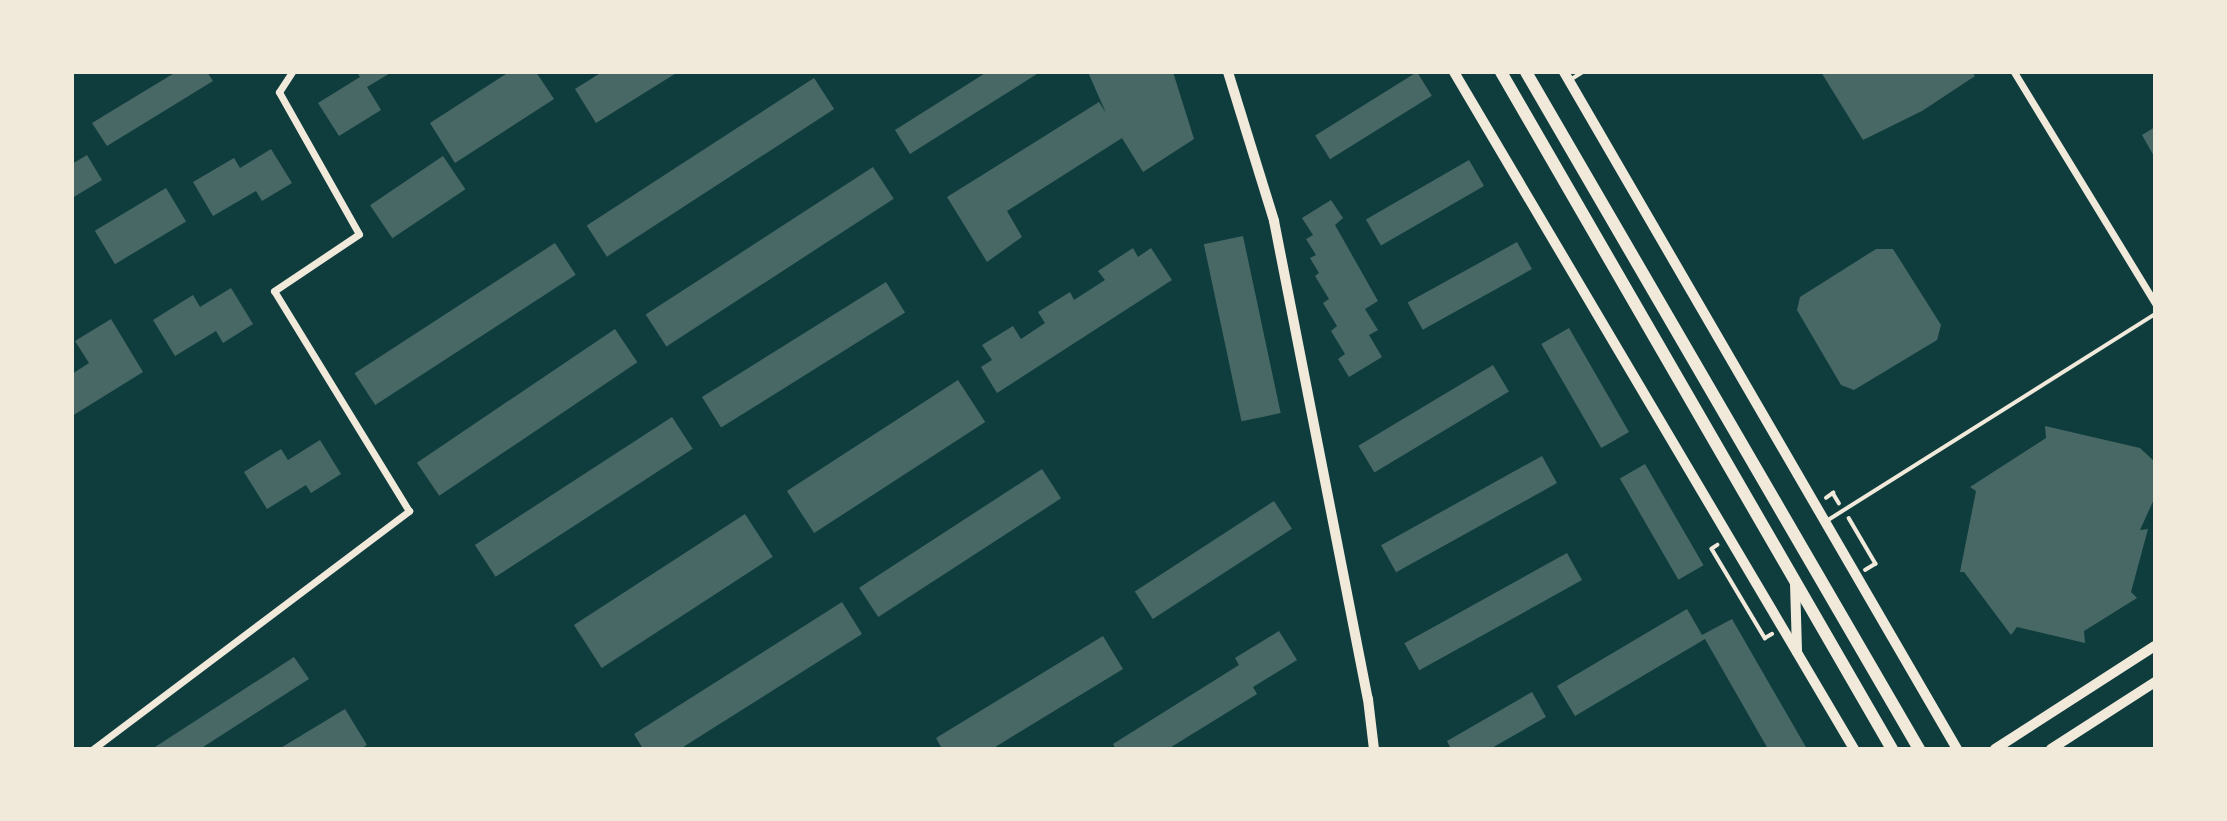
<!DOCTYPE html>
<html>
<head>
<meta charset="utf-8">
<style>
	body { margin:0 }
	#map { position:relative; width:2227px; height:821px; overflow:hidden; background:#0f3d3e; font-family:Ubuntu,sans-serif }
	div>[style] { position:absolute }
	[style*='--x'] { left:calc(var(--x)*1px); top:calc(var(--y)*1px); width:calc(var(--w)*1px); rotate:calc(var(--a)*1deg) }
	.building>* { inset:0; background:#486865; transform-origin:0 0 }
	.path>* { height:3.5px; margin:-1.75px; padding:0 1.75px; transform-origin:1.75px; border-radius:1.75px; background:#f1e9da }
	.service>* { height:3.5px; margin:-1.75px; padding:0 1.75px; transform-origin:1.75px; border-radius:1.75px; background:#f1e9da }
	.minor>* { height:7px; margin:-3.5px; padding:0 3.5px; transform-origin:3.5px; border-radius:3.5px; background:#f1e9da }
	.tertiary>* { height:10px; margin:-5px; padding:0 5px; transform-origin:5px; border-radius:5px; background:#f1e9da }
	.secondary>* { height:10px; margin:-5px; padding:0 5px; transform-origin:5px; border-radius:5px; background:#f1e9da }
	.primary>* { height:12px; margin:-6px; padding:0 6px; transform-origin:6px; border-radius:6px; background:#f1e9da }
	span { translate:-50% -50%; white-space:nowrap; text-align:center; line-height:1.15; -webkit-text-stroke:6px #f1e9da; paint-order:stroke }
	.frame { position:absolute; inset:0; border:74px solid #f1e9da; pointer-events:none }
</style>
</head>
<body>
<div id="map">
	<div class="building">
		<i style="clip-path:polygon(176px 72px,207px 72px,213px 81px,107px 146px,92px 123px)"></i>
		<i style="clip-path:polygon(357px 72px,392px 72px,367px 87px,381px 110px,339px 136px,318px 103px,360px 77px)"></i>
		<i style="clip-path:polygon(509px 72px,536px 72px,554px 99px,455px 163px,430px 123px)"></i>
		<i style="clip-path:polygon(602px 72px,678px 72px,596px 123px,575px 89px)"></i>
		<i style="clip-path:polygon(987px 72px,1040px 72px,910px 154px,895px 130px)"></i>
		<i style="clip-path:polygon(1088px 72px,1173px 72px,1194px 139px,1143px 172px,1122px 138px,1007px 211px,1022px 237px,987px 262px,947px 197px,1099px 102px,1106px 113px)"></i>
		<i style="left:1417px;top:72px;width:28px;height:120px;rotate:58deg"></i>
		<i style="clip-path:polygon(1821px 72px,1972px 72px,1975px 76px,1922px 111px,1863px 140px)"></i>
		<i style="left:814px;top:78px;width:37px;height:271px;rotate:57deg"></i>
		<i style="clip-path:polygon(2155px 127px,2155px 158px,2142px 135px)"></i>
		<i style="clip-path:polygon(271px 149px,292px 183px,262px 201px,256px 191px,213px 216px,193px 182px,234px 158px,240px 168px)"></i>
		<i style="clip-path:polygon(87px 155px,102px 180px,72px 198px,72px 164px)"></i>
		<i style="left:443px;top:156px;width:40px;height:88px;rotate:56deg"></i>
		<i style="left:1469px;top:160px;width:30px;height:119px;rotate:60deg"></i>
		<i style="left:873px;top:167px;width:38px;height:271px;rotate:57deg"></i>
		<i style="left:166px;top:188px;width:39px;height:83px;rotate:59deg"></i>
		<i style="clip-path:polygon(1331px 200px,1343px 218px,1335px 225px,1378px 301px,1365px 309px,1378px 330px,1369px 335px,1382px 357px,1349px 377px,1338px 359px,1345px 354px,1331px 331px,1337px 326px,1323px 303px,1329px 299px,1315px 276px,1319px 273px,1310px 258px,1316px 255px,1306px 239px,1313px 235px,1302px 218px)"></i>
		<i style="left:1243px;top:236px;width:181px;height:40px;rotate:78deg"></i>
		<i style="left:1517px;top:242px;width:31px;height:125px;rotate:61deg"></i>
		<i style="left:555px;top:243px;width:38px;height:239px;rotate:57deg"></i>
		<i style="clip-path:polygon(1133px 248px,1138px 257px,1151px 248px,1172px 280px,997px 393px,981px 367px,992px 360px,982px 345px,1013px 326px,1021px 339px,1045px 323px,1038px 312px,1070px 292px,1074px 300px,1105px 280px,1098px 271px)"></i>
		<i style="clip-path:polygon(1876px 249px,1893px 249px,1941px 325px,1937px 340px,1854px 390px,1841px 385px,1797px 310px,1800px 297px)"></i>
		<i style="left:886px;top:282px;width:36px;height:217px;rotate:58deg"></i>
		<i style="clip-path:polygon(231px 288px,253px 324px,223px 343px,216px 331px,175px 356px,153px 320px,193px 295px,200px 307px)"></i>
		<i style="clip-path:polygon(111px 319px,143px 372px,72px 416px,72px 374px,89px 363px,75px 341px)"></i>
		<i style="left:1569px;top:328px;width:120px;height:32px;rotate:60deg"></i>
		<i style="left:615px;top:329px;width:40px;height:239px;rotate:56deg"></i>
		<i style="left:1493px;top:365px;width:31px;height:157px;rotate:59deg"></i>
		<i style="left:958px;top:380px;width:50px;height:204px;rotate:57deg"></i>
		<i style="left:672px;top:417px;width:38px;height:235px;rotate:57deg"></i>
		<i style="clip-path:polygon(2045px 426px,2140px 448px,2155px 462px,2155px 497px,2140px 530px,2148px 529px,2131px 592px,2137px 598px,2084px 631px,2085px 643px,2017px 627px,2011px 635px,1964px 572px,1960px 572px,1976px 491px,1970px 487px,2046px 438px)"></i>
		<i style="clip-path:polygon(320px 440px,341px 474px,311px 493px,306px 485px,267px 509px,244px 472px,281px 449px,288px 460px)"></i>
		<i style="left:1542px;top:456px;width:31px;height:184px;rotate:61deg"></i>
		<i style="left:1645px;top:464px;width:117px;height:29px;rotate:60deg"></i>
		<i style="left:1042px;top:469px;width:35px;height:218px;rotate:57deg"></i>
		<i style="left:1274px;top:501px;width:33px;height:166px;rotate:57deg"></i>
		<i style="left:745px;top:514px;width:51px;height:204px;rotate:57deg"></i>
		<i style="left:1567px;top:553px;width:31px;height:186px;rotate:61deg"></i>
		<i style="clip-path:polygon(842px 602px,862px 634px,680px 749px,643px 749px,634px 734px)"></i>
		<i style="clip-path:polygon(1687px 609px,1702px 635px,1732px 619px,1807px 749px,1768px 749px,1705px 639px,1575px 716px,1557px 686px)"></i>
		<i style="clip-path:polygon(1279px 631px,1297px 660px,1253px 687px,1257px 694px,1168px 749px,1116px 749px,1113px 744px,1239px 665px,1235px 658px)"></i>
		<i style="clip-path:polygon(1103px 636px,1123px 669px,992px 749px,942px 749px,936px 738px)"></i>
		<i style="clip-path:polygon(294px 657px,309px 679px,200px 749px,152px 749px)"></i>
		<i style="clip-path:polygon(1532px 692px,1546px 717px,1490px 749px,1451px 749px,1447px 741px)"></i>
		<i style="clip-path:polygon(345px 709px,367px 745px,360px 749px,279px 749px)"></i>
	</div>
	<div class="path">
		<i style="--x:1826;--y:498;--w:9;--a:-36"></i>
		<i style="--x:1833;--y:493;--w:12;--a:59"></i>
		<i style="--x:1849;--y:518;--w:53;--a:59.6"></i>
		<i style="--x:1876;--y:564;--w:12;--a:149"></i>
		<i style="--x:1718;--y:545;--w:7;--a:146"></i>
		<i style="--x:1712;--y:549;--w:104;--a:59.2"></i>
		<i style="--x:1765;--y:638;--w:8;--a:-30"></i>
	</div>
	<div class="service">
		<i style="--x:1570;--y:80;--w:15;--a:-32"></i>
		<i style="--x:1825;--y:522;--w:390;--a:-32.2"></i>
	</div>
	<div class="minor">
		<i style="--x:2014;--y:72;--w:271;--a:58.6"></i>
		<i style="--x:93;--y:749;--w:396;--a:-37"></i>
		<i style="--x:409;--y:511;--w:258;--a:-121.5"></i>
		<i style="--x:274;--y:291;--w:102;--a:-33.8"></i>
		<i style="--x:359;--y:234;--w:163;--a:-119.4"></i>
		<i style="--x:279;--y:92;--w:24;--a:-57"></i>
	</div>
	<div class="tertiary">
		<i style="--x:1228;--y:72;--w:156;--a:72.8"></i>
		<i style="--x:1274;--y:221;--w:487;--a:78.9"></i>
		<i style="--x:1368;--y:699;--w:50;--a:83.2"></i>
		<i style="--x:1454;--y:72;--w:786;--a:59.42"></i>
		<i style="--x:1564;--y:72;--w:783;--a:59.86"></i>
		<i style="--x:1795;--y:583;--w:69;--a:88.3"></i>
	</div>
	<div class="secondary">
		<i style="--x:1995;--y:749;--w:190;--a:-32.8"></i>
		<i style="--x:2051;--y:749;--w:124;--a:-32.8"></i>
	</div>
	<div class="primary">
		<i style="--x:1501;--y:72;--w:782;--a:59.99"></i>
		<i style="--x:1526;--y:72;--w:783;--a:59.86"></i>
	</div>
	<div class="frame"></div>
</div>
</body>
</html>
